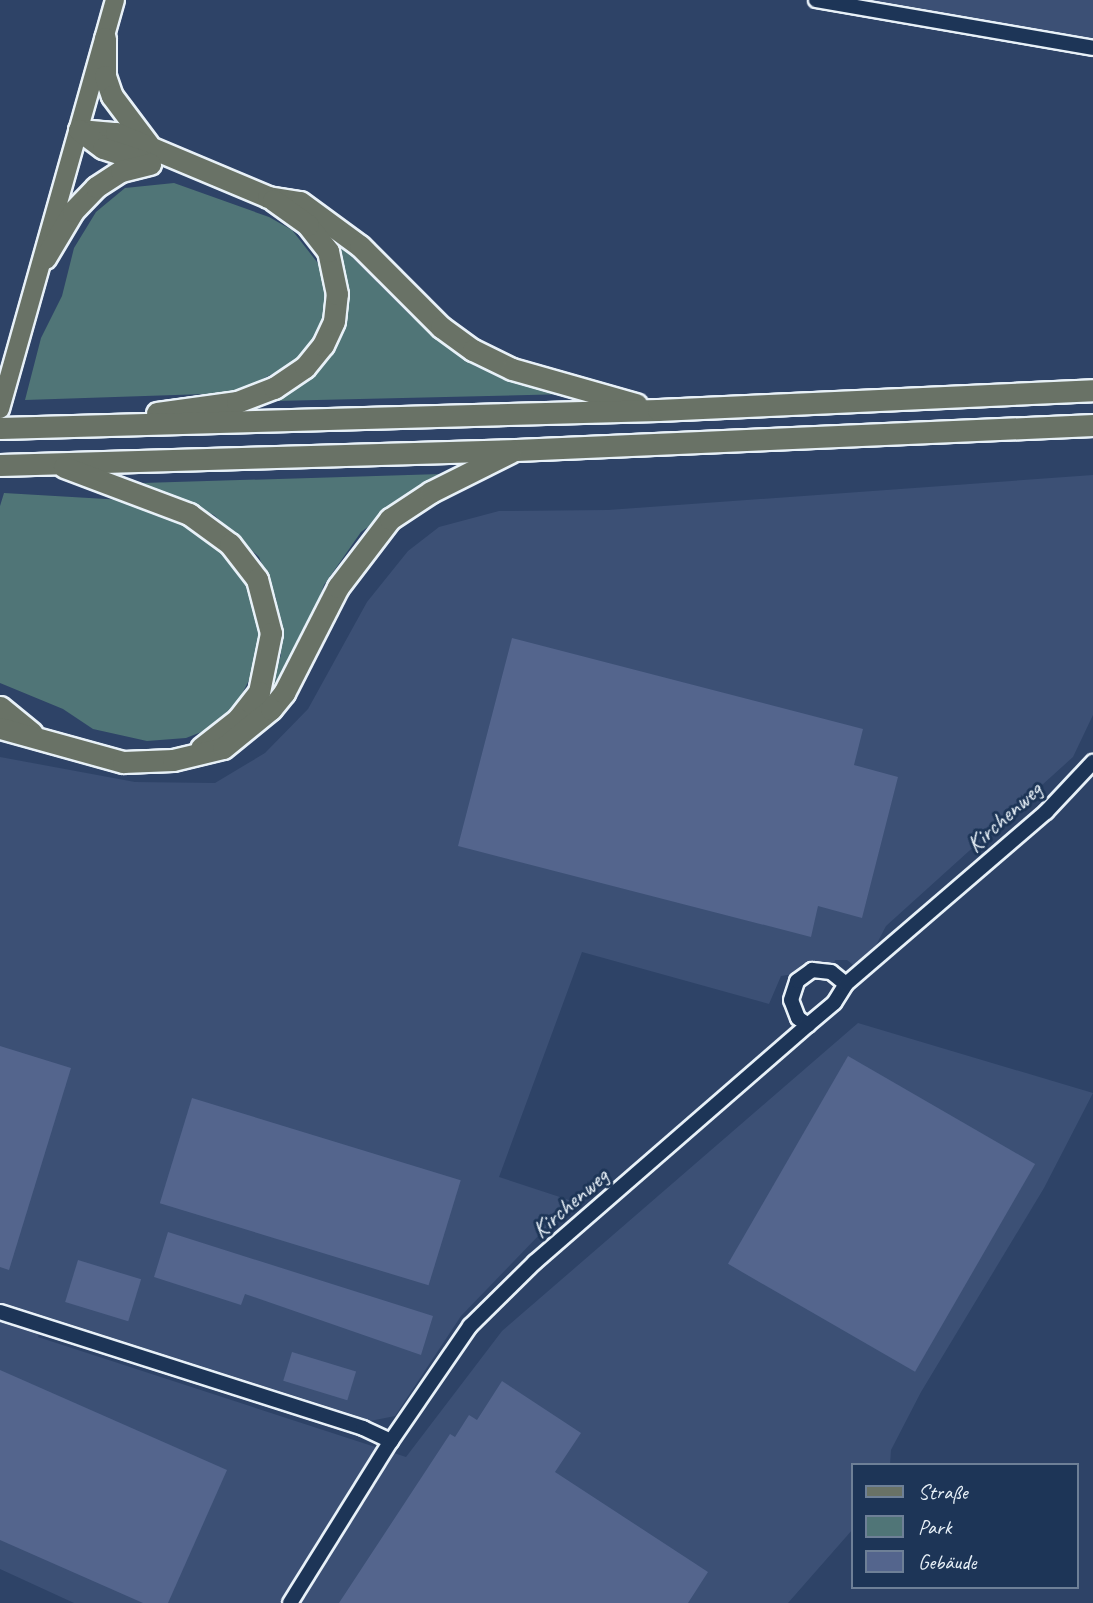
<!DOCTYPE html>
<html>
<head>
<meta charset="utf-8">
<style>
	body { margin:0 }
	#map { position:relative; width:1093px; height:1603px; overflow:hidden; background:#2e4367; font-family:Caveat,sans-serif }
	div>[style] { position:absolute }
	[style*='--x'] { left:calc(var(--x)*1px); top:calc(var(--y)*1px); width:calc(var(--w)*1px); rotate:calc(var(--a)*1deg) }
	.built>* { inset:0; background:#3c5075 }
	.green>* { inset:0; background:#507577 }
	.building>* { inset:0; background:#54658d; transform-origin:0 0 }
	.roads { filter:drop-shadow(2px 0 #e8f1f8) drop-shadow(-2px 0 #e8f1f8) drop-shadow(0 2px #e8f1f8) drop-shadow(0 -2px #e8f1f8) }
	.minor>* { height:14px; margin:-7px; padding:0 7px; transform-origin:7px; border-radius:7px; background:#1d3557 }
	.major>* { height:18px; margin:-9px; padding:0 9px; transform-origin:9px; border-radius:9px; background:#697266 }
	.highway>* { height:21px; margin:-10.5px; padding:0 10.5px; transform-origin:10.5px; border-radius:10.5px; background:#697266 }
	span { translate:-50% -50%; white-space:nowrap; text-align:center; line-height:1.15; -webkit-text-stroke:6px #1d3557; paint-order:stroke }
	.street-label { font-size:24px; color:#e8f1f8 }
	.legend { position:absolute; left:851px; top:1463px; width:228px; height:126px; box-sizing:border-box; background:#1d3557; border:2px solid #6e8097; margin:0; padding:9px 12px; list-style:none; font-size:21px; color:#e8f1f8 }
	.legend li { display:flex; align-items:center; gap:14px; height:35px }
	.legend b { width:35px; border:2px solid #6e8097 }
</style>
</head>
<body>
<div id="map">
	<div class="built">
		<i style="clip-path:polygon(807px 0,1093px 0,1093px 48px)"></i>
		<i style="clip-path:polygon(1093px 475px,1093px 715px,1073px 757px,886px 926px,874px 949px,857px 968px,847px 960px,835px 960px,833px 968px,781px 976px,769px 1004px,582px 952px,499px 1177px,572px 1201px,461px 1316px,395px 1416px,365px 1422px,43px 1321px,38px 1337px,406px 1457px,502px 1331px,858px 1023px,1093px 1093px,1044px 1188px,921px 1392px,891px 1450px,890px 1465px,853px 1465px,853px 1529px,788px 1603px,74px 1603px,0 1569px,0 757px,135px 782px,215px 783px,265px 753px,308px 709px,367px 602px,408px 551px,439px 527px,499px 511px,608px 510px)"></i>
	</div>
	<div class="green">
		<i style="clip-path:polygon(174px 183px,269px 217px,292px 230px,324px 271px,326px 315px,310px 345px,290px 365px,235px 393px,25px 400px,41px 338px,62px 296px,74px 248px,96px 212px,125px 188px)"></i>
		<i style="clip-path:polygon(333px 238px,411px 316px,475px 366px,520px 385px,569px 394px,274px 401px,311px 377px,341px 333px,348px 284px)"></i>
		<i style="clip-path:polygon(441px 474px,361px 532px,324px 585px,296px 659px,273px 696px,267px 695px,281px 655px,276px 598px,259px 557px,214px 515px,142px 483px)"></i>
		<i style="clip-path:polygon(4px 493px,123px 500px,166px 515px,214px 544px,257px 598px,260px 630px,253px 672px,238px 702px,209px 729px,186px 738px,147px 741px,93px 729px,63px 709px,0 683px,0 506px)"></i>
	</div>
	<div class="building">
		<i style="clip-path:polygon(512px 638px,863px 729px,854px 765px,898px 777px,862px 918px,818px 906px,811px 937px,458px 846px)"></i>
		<i style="clip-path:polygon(0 1046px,71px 1068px,9px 1270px,0 1267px)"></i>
		<i style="left:848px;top:1056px;width:216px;height:240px;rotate:30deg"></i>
		<i style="left:192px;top:1098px;width:281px;height:110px;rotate:17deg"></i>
		<i style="clip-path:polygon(168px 1232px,433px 1316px,421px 1355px,245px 1294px,241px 1305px,154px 1277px)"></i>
		<i style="left:78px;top:1260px;width:66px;height:44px;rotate:17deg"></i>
		<i style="left:292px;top:1352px;width:67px;height:30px;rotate:17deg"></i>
		<i style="clip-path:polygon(0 1370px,227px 1470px,168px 1603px,143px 1603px,0 1540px)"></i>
		<i style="clip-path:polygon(502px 1381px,581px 1433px,555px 1472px,708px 1572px,688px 1603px,339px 1603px,450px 1434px,455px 1437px,469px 1415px,477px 1420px)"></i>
	</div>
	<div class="roads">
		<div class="minor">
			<i style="--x:816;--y:0;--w:281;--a:9.8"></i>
			<i style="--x:812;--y:970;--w:19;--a:6"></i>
			<i style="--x:831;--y:972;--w:19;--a:39"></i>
			<i style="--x:846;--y:984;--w:22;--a:122"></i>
			<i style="--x:834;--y:1003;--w:34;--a:140"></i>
			<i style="--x:808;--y:1025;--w:12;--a:-145"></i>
			<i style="--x:798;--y:1018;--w:19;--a:-111"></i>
			<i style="--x:791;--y:1000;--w:20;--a:-72"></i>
			<i style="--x:797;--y:981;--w:19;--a:-36"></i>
			<i style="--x:846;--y:984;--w:264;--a:-40.7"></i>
			<i style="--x:1046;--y:812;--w:69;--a:-46.8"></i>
			<i style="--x:0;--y:1312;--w:381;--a:17.7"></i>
			<i style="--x:363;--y:1428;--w:31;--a:25"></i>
			<i style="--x:290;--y:1603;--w:191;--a:-58.1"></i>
			<i style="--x:391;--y:1441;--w:140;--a:-55.5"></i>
			<i style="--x:470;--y:1326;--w:91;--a:-44.6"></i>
			<i style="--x:535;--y:1262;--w:362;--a:-41"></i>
		</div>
		<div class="major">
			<i style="--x:0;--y:409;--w:425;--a:-74.3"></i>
		</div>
		<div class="highway">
			<i style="--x:105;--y:38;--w:38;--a:90"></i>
			<i style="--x:105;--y:76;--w:21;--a:71"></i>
			<i style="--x:112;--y:96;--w:60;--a:53.1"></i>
			<i style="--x:79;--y:130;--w:37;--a:5"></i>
			<i style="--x:116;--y:133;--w:165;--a:22.8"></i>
			<i style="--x:268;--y:197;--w:32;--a:9"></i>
			<i style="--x:300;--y:202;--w:74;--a:36.3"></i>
			<i style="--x:360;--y:246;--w:115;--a:45"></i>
			<i style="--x:441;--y:327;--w:39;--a:36"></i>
			<i style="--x:473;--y:350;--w:43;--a:26"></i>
			<i style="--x:512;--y:369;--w:129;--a:15.8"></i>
			<i style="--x:79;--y:130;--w:30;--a:37"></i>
			<i style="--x:103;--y:148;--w:48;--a:18.1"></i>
			<i style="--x:45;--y:258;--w:55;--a:-59.2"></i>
			<i style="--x:73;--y:211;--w:33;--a:-46"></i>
			<i style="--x:96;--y:187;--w:30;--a:-33"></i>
			<i style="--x:121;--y:171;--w:30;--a:-14"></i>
			<i style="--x:157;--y:413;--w:81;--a:-7.8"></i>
			<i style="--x:237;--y:402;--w:40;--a:-21"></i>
			<i style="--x:274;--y:388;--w:37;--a:-34"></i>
			<i style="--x:305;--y:367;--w:28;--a:-51"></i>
			<i style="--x:323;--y:345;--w:26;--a:-65"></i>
			<i style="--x:334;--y:321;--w:27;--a:-84"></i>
			<i style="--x:337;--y:294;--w:44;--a:-101.8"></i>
			<i style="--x:328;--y:251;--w:33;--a:-128"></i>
			<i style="--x:308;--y:225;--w:43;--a:-144.5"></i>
			<i style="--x:0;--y:428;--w:658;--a:-1.57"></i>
			<i style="--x:658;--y:410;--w:435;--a:-2.6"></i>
			<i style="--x:0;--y:465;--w:516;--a:-1.67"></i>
			<i style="--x:516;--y:450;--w:578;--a:-2.48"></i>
			<i style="--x:64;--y:467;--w:134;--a:20.6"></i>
			<i style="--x:189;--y:514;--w:51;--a:36.2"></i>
			<i style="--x:230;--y:544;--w:44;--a:52.4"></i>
			<i style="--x:257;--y:579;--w:56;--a:75.5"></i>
			<i style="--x:271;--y:633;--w:60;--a:101.5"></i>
			<i style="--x:259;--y:692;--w:34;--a:128"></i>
			<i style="--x:238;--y:719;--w:47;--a:141.9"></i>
			<i style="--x:0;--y:707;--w:41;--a:39.1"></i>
			<i style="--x:0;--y:728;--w:128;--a:15.5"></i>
			<i style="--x:123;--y:762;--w:50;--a:-2.3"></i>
			<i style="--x:173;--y:760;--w:51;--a:-13.5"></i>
			<i style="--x:223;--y:748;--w:62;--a:-39.1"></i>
			<i style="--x:271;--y:709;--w:21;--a:-51"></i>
			<i style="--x:284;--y:693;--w:119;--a:-63"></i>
			<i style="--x:338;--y:587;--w:86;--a:-52.6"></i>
			<i style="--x:390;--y:519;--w:49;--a:-33.4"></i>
			<i style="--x:431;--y:492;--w:89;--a:-26.6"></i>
		</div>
	</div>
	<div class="street-label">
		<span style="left:1004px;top:817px;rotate:-42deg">Kirchenweg</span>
		<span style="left:570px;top:1203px;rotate:-41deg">Kirchenweg</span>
	</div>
	<ul class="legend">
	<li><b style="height:9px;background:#697266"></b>Straße</li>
	<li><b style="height:19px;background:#507577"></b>Park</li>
	<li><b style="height:19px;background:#54658d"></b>Gebäude</li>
	</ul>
</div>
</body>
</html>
